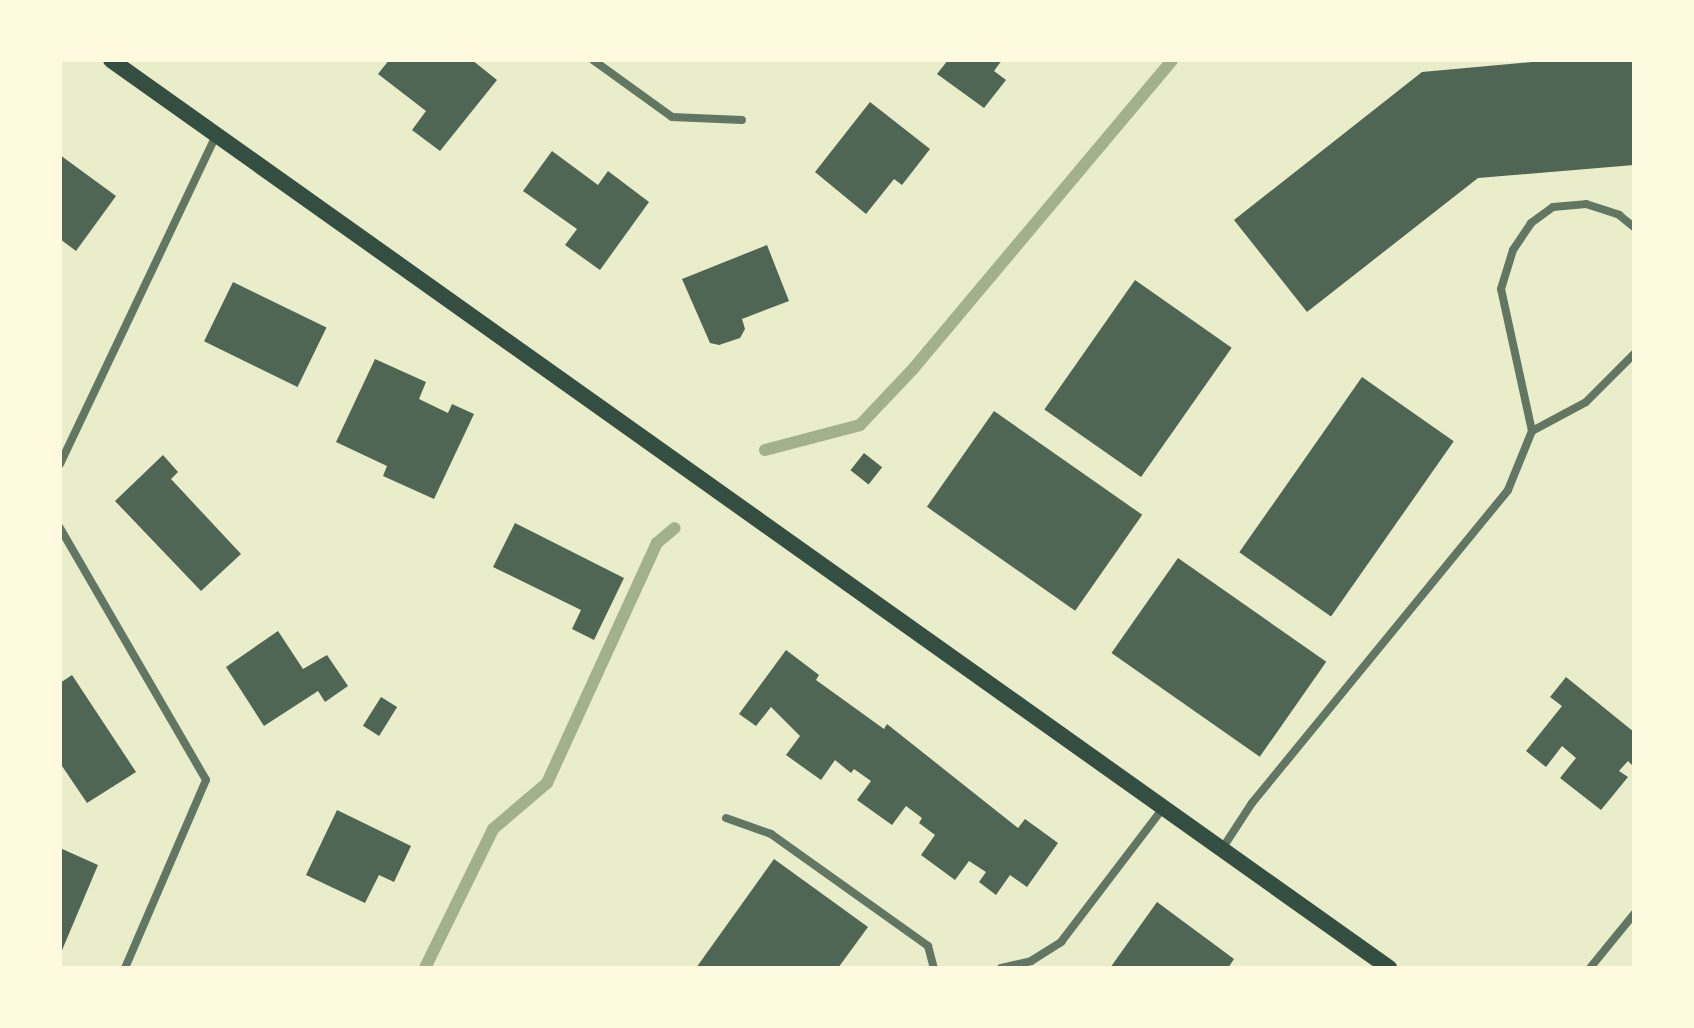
<!DOCTYPE html>
<html>
<head>
<meta charset="utf-8">
<style>
	body { margin:0 }
	#map { position:relative; width:1694px; height:1028px; overflow:hidden; background:#e9edc9; font-family:Georgia,serif }
	div>[style] { position:absolute }
	[style*='--x'] { left:calc(var(--x)*1px); top:calc(var(--y)*1px); width:calc(var(--w)*1px); rotate:calc(var(--a)*1deg) }
	.stream>* { height:12px; margin:-6px; padding:0 6px; transform-origin:6px; border-radius:6px; background:#a3b18a }
	.building>* { inset:0; background:#4f6655; transform-origin:0 0 }
	.minor>* { height:8px; margin:-4px; padding:0 4px; transform-origin:4px; border-radius:4px; background:#617663 }
	.secondary>* { height:16px; margin:-8px; padding:0 8px; transform-origin:8px; border-radius:8px; background:#344e41 }
	span { translate:-50% -50%; white-space:nowrap; text-align:center; line-height:1.15; -webkit-text-stroke:7px #fefae0; paint-order:stroke }
	.frame { position:absolute; inset:0; border:62px solid #fefae0; pointer-events:none }
</style>
</head>
<body>
<div id="map">
	<div class="stream">
		<i style="--x:765;--y:450;--w:98;--a:-14.7"></i>
		<i style="--x:860;--y:425;--w:77;--a:-46.6"></i>
		<i style="--x:913;--y:369;--w:403;--a:-50"></i>
		<i style="--x:425;--y:968;--w:155;--a:-63.9"></i>
		<i style="--x:493;--y:829;--w:71;--a:-40.4"></i>
		<i style="--x:547;--y:783;--w:264;--a:-65.4"></i>
		<i style="--x:657;--y:543;--w:23;--a:-40"></i>
	</div>
	<div class="building">
		<i style="clip-path:polygon(389px 60px,472px 60px,497px 80px,440px 151px,412px 130px,426px 111px,378px 74px)"></i>
		<i style="clip-path:polygon(948px 60px,1002px 60px,994px 71px,1006px 80px,984px 108px,937px 74px)"></i>
		<i style="clip-path:polygon(1553px 60px,1634px 60px,1634px 165px,1478px 178px,1307px 312px,1234px 220px,1422px 72px)"></i>
		<i style="clip-path:polygon(870px 102px,930px 149px,902px 185px,894px 179px,866px 214px,815px 172px)"></i>
		<i style="clip-path:polygon(552px 151px,598px 185px,608px 171px,649px 202px,600px 270px,565px 245px,577px 229px,523px 191px)"></i>
		<i style="clip-path:polygon(60px 155px,116px 196px,76px 251px,60px 239px)"></i>
		<i style="clip-path:polygon(767px 245px,789px 301px,742px 319px,745px 329px,740px 338px,719px 345px,710px 343px,682px 279px)"></i>
		<i style="left:1135px;top:280px;width:118px;height:158px;rotate:35deg"></i>
		<i style="left:233px;top:282px;width:104px;height:66px;rotate:26deg"></i>
		<i style="clip-path:polygon(375px 359px,426px 382px,419px 399px,448px 413px,452px 404px,474px 414px,434px 499px,383px 476px,387px 466px,336px 442px)"></i>
		<i style="left:1362px;top:377px;width:112px;height:214px;rotate:35deg"></i>
		<i style="left:994px;top:411px;width:181px;height:117px;rotate:35deg"></i>
		<i style="left:864px;top:453px;width:23px;height:22px;rotate:38deg"></i>
		<i style="clip-path:polygon(163px 455px,178px 472px,171px 479px,241px 554px,201px 591px,115px 501px)"></i>
		<i style="clip-path:polygon(515px 523px,624px 578px,594px 640px,572px 629px,581px 610px,493px 567px)"></i>
		<i style="left:1178px;top:558px;width:181px;height:116px;rotate:35deg"></i>
		<i style="clip-path:polygon(278px 631px,303px 669px,327px 655px,348px 686px,325px 702px,318px 691px,264px 726px,226px 667px)"></i>
		<i style="clip-path:polygon(786px 650px,819px 675px,816px 680px,884px 729px,887px 724px,1018px 828px,1025px 819px,1058px 843px,1027px 887px,1010px 875px,996px 895px,979px 882px,986px 872px,969px 861px,955px 880px,921px 855px,935px 835px,919px 823px,922px 818px,906px 806px,892px 825px,857px 800px,871px 781px,854px 769px,851px 773px,835px 760px,821px 780px,786px 755px,800px 736px,771px 707px,756px 726px,739px 714px)"></i>
		<i style="clip-path:polygon(72px 675px,136px 772px,87px 803px,60px 763px,60px 683px)"></i>
		<i style="clip-path:polygon(1566px 677px,1634px 732px,1634px 767px,1628px 761px,1619px 771px,1628px 777px,1601px 810px,1560px 778px,1576px 758px,1562px 746px,1546px 767px,1526px 751px,1562px 706px,1550px 697px)"></i>
		<i style="left:381px;top:697px;width:19px;height:34px;rotate:32deg"></i>
		<i style="clip-path:polygon(337px 810px,411px 846px,394px 882px,379px 875px,365px 903px,306px 875px)"></i>
		<i style="clip-path:polygon(60px 848px,98px 865px,60px 955px)"></i>
		<i style="clip-path:polygon(774px 859px,868px 927px,838px 968px,696px 968px)"></i>
		<i style="clip-path:polygon(1157px 902px,1234px 959px,1228px 968px,1110px 968px)"></i>
	</div>
	<div class="minor">
		<i style="--x:593;--y:60;--w:97;--a:35.8"></i>
		<i style="--x:672;--y:117;--w:70;--a:2.5"></i>
		<i style="--x:1532;--y:431;--w:61;--a:-28.2"></i>
		<i style="--x:1586;--y:402;--w:68;--a:-45"></i>
		<i style="--x:60;--y:464;--w:365;--a:-64.6"></i>
		<i style="--x:60;--y:528;--w:291;--a:59.9"></i>
		<i style="--x:206;--y:780;--w:205;--a:113.3"></i>
		<i style="--x:726;--y:818;--w:48;--a:19.6"></i>
		<i style="--x:771;--y:834;--w:193;--a:35.5"></i>
		<i style="--x:928;--y:946;--w:23;--a:75"></i>
		<i style="--x:1222;--y:849;--w:55;--a:-56.9"></i>
		<i style="--x:1252;--y:803;--w:404;--a:-50.7"></i>
		<i style="--x:1508;--y:490;--w:64;--a:-67.9"></i>
		<i style="--x:1532;--y:431;--w:145;--a:-102.3"></i>
		<i style="--x:1501;--y:289;--w:41;--a:-72.9"></i>
		<i style="--x:1513;--y:250;--w:32;--a:-56"></i>
		<i style="--x:1531;--y:223;--w:27;--a:-36"></i>
		<i style="--x:1553;--y:207;--w:33;--a:-5"></i>
		<i style="--x:1586;--y:204;--w:35;--a:18"></i>
		<i style="--x:1619;--y:215;--w:19;--a:39"></i>
		<i style="--x:1001;--y:968;--w:31;--a:-13"></i>
		<i style="--x:1031;--y:961;--w:36;--a:-32"></i>
		<i style="--x:1061;--y:942;--w:168;--a:-52.7"></i>
		<i style="--x:1590;--y:968;--w:70;--a:-50.8"></i>
	</div>
	<div class="secondary">
		<i style="--x:111;--y:60;--w:1568;--a:35.39"></i>
	</div>
	<div class="frame"></div>
</div>
</body>
</html>
